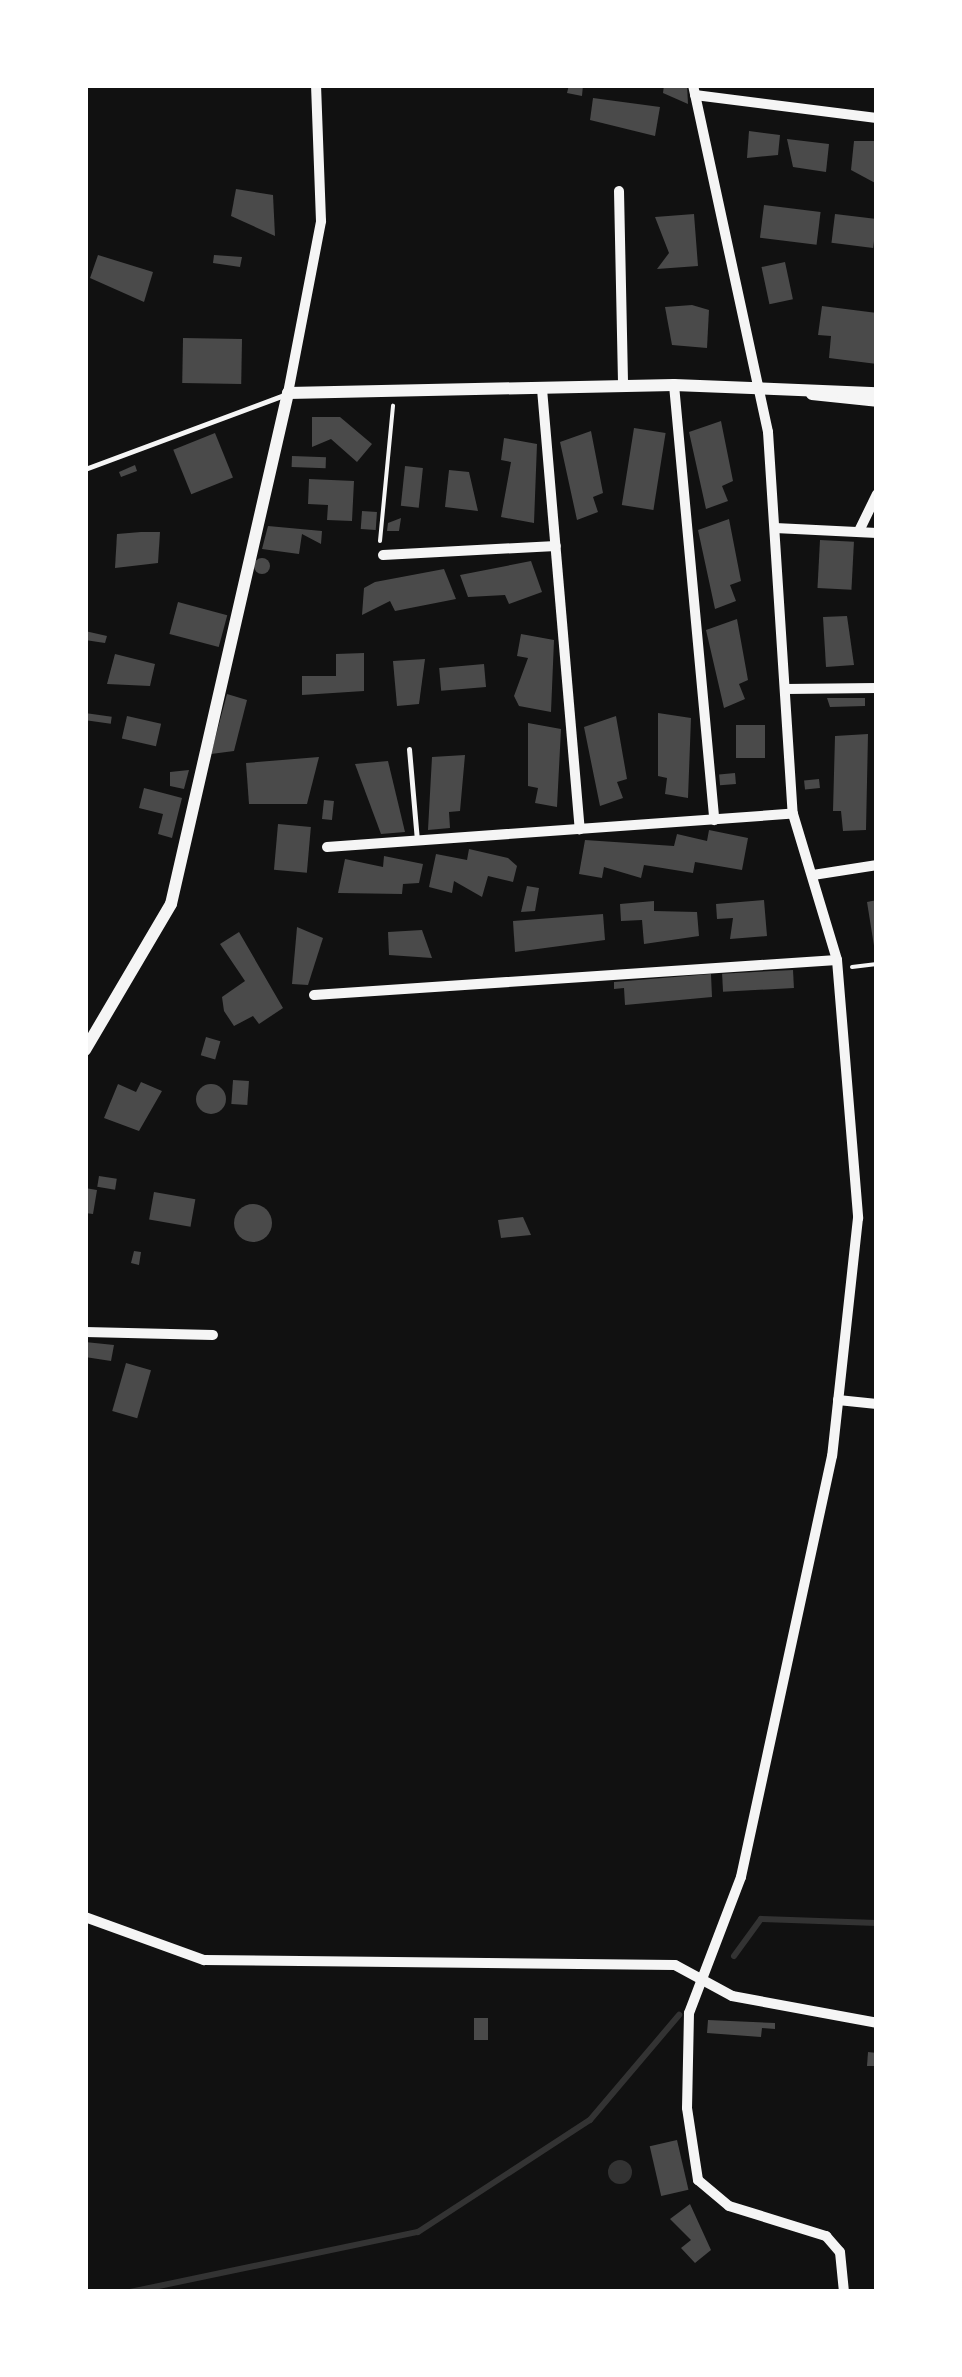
<!DOCTYPE html>
<html>
<head>
<meta charset="utf-8">
<style>
	body { margin:0 }
	#map { position:relative; width:962px; height:2377px; overflow:hidden; background:#111; font-family:Quicksand,sans-serif }
	div>[style] { position:absolute }
	[style*='--x'] { left:calc(var(--x)*1px); top:calc(var(--y)*1px); width:calc(var(--w)*1px); rotate:calc(var(--a)*1deg) }
	.water>* { inset:0; background:#333 }
	.round { border-radius:50% }
	.stream>* { height:6px; margin:-3px; padding:0 3px; transform-origin:3px; border-radius:3px; background:#333 }
	.building>* { inset:0; background:#4a4a4a; transform-origin:0 0 }
	.path>* { height:4px; margin:-2px; padding:0 2px; transform-origin:2px; border-radius:2px; background:#f5f5f5 }
	.service>* { height:5px; margin:-2.5px; padding:0 2.5px; transform-origin:2.5px; border-radius:2.5px; background:#f5f5f5 }
	.minor>* { height:10px; margin:-5px; padding:0 5px; transform-origin:5px; border-radius:5px; background:#f5f5f5 }
	.tertiary>* { height:12px; margin:-6px; padding:0 6px; transform-origin:6px; border-radius:6px; background:#f5f5f5 }
	span { translate:-50% -50%; white-space:nowrap; text-align:center; line-height:1.15; -webkit-text-stroke:10px #fff; paint-order:stroke }
	.frame { position:absolute; inset:0; border:88px solid #fff; pointer-events:none }
</style>
</head>
<body>
<div id="map">
	<div class="water">
		<i class="round" style="left:608px;top:2160px;width:24px;height:24px"></i>
	</div>
	<div class="stream">
		<i style="--x:734;--y:1956;--w:46;--a:-53.9"></i>
		<i style="--x:761;--y:1919;--w:116;--a:2"></i>
		<i style="--x:130;--y:2292;--w:294;--a:-11.8"></i>
		<i style="--x:418;--y:2232;--w:205;--a:-33.1"></i>
		<i style="--x:590;--y:2120;--w:138;--a:-49.7"></i>
	</div>
	<div class="building">
		<i style="clip-path:polygon(569px 85px,583px 85px,582px 96px,567px 93px)"></i>
		<i style="clip-path:polygon(664px 85px,687px 85px,688px 104px,663px 93px)"></i>
		<i style="clip-path:polygon(593px 98px,660px 107px,655px 136px,590px 120px)"></i>
		<i style="clip-path:polygon(749px 131px,780px 135px,778px 155px,747px 158px)"></i>
		<i style="clip-path:polygon(787px 139px,829px 144px,826px 172px,793px 167px)"></i>
		<i style="clip-path:polygon(854px 141px,877px 141px,877px 184px,851px 170px)"></i>
		<i style="clip-path:polygon(236px 189px,273px 195px,275px 236px,231px 216px)"></i>
		<i style="left:764px;top:205px;width:57px;height:33px;rotate:7deg"></i>
		<i style="clip-path:polygon(694px 214px,698px 266px,657px 269px,669px 253px,655px 217px)"></i>
		<i style="left:835px;top:214px;width:42px;height:29px;rotate:7deg"></i>
		<i style="clip-path:polygon(98px 255px,153px 272px,144px 302px,90px 278px)"></i>
		<i style="clip-path:polygon(214px 255px,242px 257px,240px 267px,213px 263px)"></i>
		<i style="left:785px;top:262px;width:38px;height:24px;rotate:78deg"></i>
		<i style="clip-path:polygon(692px 305px,709px 310px,707px 348px,672px 345px,665px 307px)"></i>
		<i style="clip-path:polygon(822px 306px,877px 313px,877px 364px,829px 358px,831px 336px,818px 335px)"></i>
		<i style="left:242px;top:339px;width:45px;height:59px;rotate:91deg"></i>
		<i style="clip-path:polygon(312px 417px,340px 417px,372px 444px,357px 462px,331px 439px,312px 447px)"></i>
		<i style="clip-path:polygon(721px 421px,733px 481px,722px 486px,728px 501px,706px 509px,689px 432px)"></i>
		<i style="left:634px;top:428px;width:32px;height:78px;rotate:9deg"></i>
		<i style="clip-path:polygon(591px 431px,603px 493px,593px 497px,598px 512px,577px 520px,560px 442px)"></i>
		<i style="left:215px;top:433px;width:48px;height:45px;rotate:68deg"></i>
		<i style="clip-path:polygon(504px 438px,537px 444px,534px 523px,501px 517px,511px 462px,501px 460px)"></i>
		<i style="left:292px;top:456px;width:34px;height:11px;rotate:2deg"></i>
		<i style="clip-path:polygon(135px 465px,137px 471px,121px 477px,119px 472px)"></i>
		<i style="left:405px;top:466px;width:18px;height:40px;rotate:6deg"></i>
		<i style="clip-path:polygon(449px 470px,469px 472px,478px 511px,445px 507px)"></i>
		<i style="clip-path:polygon(309px 479px,354px 481px,352px 521px,327px 520px,328px 505px,308px 504px)"></i>
		<i style="left:362px;top:511px;width:15px;height:18px;rotate:4deg"></i>
		<i style="clip-path:polygon(401px 518px,399px 531px,387px 531px,388px 523px)"></i>
		<i style="clip-path:polygon(729px 519px,741px 581px,730px 585px,736px 601px,715px 609px,698px 530px)"></i>
		<i style="clip-path:polygon(268px 526px,322px 531px,321px 544px,302px 534px,299px 554px,262px 549px)"></i>
		<i style="clip-path:polygon(141px 532px,160px 532px,158px 563px,115px 568px,117px 534px)"></i>
		<i style="left:820px;top:540px;width:34px;height:48px;rotate:3deg"></i>
		<i class="round" style="left:254px;top:558px;width:16px;height:16px"></i>
		<i style="clip-path:polygon(531px 561px,542px 592px,509px 604px,505px 595px,468px 597px,460px 575px)"></i>
		<i style="clip-path:polygon(444px 569px,456px 599px,395px 611px,390px 601px,362px 615px,364px 588px,375px 582px)"></i>
		<i style="left:178px;top:602px;width:51px;height:33px;rotate:15deg"></i>
		<i style="clip-path:polygon(847px 616px,854px 665px,826px 667px,823px 617px)"></i>
		<i style="clip-path:polygon(737px 619px,748px 680px,739px 684px,745px 699px,724px 708px,706px 630px)"></i>
		<i style="clip-path:polygon(85px 631px,107px 636px,105px 643px,85px 640px)"></i>
		<i style="clip-path:polygon(521px 634px,554px 640px,551px 712px,519px 706px,514px 696px,528px 658px,517px 656px)"></i>
		<i style="clip-path:polygon(364px 653px,364px 691px,302px 695px,302px 676px,336px 676px,336px 654px)"></i>
		<i style="clip-path:polygon(115px 654px,155px 664px,150px 686px,107px 684px)"></i>
		<i style="clip-path:polygon(425px 659px,419px 704px,397px 706px,393px 661px)"></i>
		<i style="left:484px;top:664px;width:23px;height:45px;rotate:85deg"></i>
		<i style="clip-path:polygon(227px 694px,247px 700px,234px 751px,211px 754px)"></i>
		<i style="clip-path:polygon(827px 698px,865px 698px,865px 706px,830px 707px)"></i>
		<i style="left:85px;top:713px;width:27px;height:7px;rotate:8deg"></i>
		<i style="clip-path:polygon(658px 713px,691px 718px,688px 798px,665px 794px,667px 778px,658px 776px)"></i>
		<i style="left:127px;top:716px;width:35px;height:23px;rotate:13deg"></i>
		<i style="clip-path:polygon(616px 716px,627px 779px,617px 782px,623px 798px,600px 806px,584px 727px)"></i>
		<i style="clip-path:polygon(528px 723px,561px 729px,557px 807px,535px 803px,538px 788px,528px 786px)"></i>
		<i style="left:736px;top:725px;width:29px;height:33px"></i>
		<i style="clip-path:polygon(868px 734px,866px 830px,843px 831px,841px 811px,833px 811px,835px 736px)"></i>
		<i style="clip-path:polygon(465px 755px,460px 811px,449px 812px,450px 828px,428px 830px,432px 757px)"></i>
		<i style="clip-path:polygon(319px 757px,307px 804px,249px 804px,246px 763px)"></i>
		<i style="clip-path:polygon(388px 761px,405px 832px,381px 834px,355px 764px)"></i>
		<i style="clip-path:polygon(189px 770px,184px 789px,170px 786px,170px 772px)"></i>
		<i style="left:735px;top:773px;width:11px;height:16px;rotate:85deg"></i>
		<i style="left:819px;top:779px;width:9px;height:15px;rotate:84deg"></i>
		<i style="clip-path:polygon(144px 788px,182px 798px,172px 838px,158px 834px,163px 814px,139px 808px)"></i>
		<i style="left:324px;top:800px;width:10px;height:19px;rotate:6deg"></i>
		<i style="left:278px;top:824px;width:33px;height:46px;rotate:5deg"></i>
		<i style="clip-path:polygon(709px 830px,748px 838px,742px 870px,695px 862px,693px 873px,644px 865px,641px 878px,604px 867px,602px 878px,579px 874px,585px 840px,674px 846px,677px 834px,707px 841px)"></i>
		<i style="clip-path:polygon(469px 849px,508px 858px,517px 866px,513px 882px,488px 876px,482px 897px,454px 881px,452px 893px,429px 887px,436px 854px,467px 860px)"></i>
		<i style="clip-path:polygon(384px 856px,423px 864px,419px 883px,403px 884px,402px 894px,338px 893px,345px 859px,383px 867px)"></i>
		<i style="clip-path:polygon(527px 886px,539px 888px,535px 911px,521px 912px)"></i>
		<i style="clip-path:polygon(764px 900px,767px 936px,730px 939px,733px 918px,717px 919px,716px 904px)"></i>
		<i style="clip-path:polygon(877px 900px,877px 952px,875px 952px,867px 902px)"></i>
		<i style="clip-path:polygon(654px 901px,654px 911px,697px 912px,699px 936px,644px 944px,642px 920px,621px 921px,620px 904px)"></i>
		<i style="clip-path:polygon(603px 914px,605px 940px,515px 952px,513px 921px)"></i>
		<i style="clip-path:polygon(297px 927px,323px 938px,308px 985px,292px 984px)"></i>
		<i style="clip-path:polygon(422px 930px,432px 958px,389px 955px,388px 932px)"></i>
		<i style="clip-path:polygon(239px 932px,283px 1008px,259px 1024px,253px 1016px,234px 1026px,224px 1011px,222px 997px,245px 981px,220px 944px)"></i>
		<i style="left:793px;top:970px;width:18px;height:71px;rotate:87deg"></i>
		<i style="clip-path:polygon(711px 974px,712px 997px,625px 1005px,624px 988px,614px 989px,614px 982px)"></i>
		<i style="left:206px;top:1037px;width:15px;height:19px;rotate:16deg"></i>
		<i style="left:233px;top:1080px;width:16px;height:24px;rotate:4deg"></i>
		<i style="clip-path:polygon(141px 1082px,162px 1091px,139px 1131px,104px 1118px,118px 1084px,136px 1092px)"></i>
		<i class="round" style="left:196px;top:1084px;width:30px;height:30px"></i>
		<i style="left:99px;top:1176px;width:18px;height:11px;rotate:9deg"></i>
		<i style="clip-path:polygon(85px 1188px,97px 1190px,93px 1214px,85px 1213px)"></i>
		<i style="left:154px;top:1192px;width:42px;height:28px;rotate:10deg"></i>
		<i class="round" style="left:234px;top:1204px;width:38px;height:38px"></i>
		<i style="clip-path:polygon(523px 1217px,531px 1235px,501px 1238px,498px 1220px)"></i>
		<i style="clip-path:polygon(134px 1251px,141px 1252px,139px 1265px,131px 1263px)"></i>
		<i style="clip-path:polygon(85px 1342px,114px 1345px,111px 1361px,85px 1357px)"></i>
		<i style="left:126px;top:1363px;width:26px;height:50px;rotate:16deg"></i>
		<i style="left:474px;top:2018px;width:14px;height:22px"></i>
		<i style="clip-path:polygon(708px 2020px,775px 2023px,775px 2029px,762px 2028px,761px 2037px,707px 2033px)"></i>
		<i style="clip-path:polygon(868px 2052px,877px 2053px,877px 2066px,867px 2066px)"></i>
		<i style="left:677px;top:2140px;width:51px;height:28px;rotate:77deg"></i>
		<i style="clip-path:polygon(690px 2204px,711px 2250px,695px 2263px,681px 2248px,691px 2240px,670px 2219px)"></i>
	</div>
	<div class="path">
		<i style="--x:380;--y:541;--w:136;--a:-84.5"></i>
		<i style="--x:852;--y:967;--w:25;--a:-7"></i>
	</div>
	<div class="service">
		<i style="--x:85;--y:469;--w:212;--a:-20.4"></i>
		<i style="--x:409;--y:749;--w:92;--a:85"></i>
	</div>
	<div class="minor">
		<i style="--x:693;--y:85;--w:355;--a:77.8"></i>
		<i style="--x:768;--y:432;--w:383;--a:86.3"></i>
		<i style="--x:793;--y:814;--w:152;--a:73.2"></i>
		<i style="--x:837;--y:960;--w:259;--a:85.3"></i>
		<i style="--x:858;--y:1218;--w:239;--a:96.2"></i>
		<i style="--x:832;--y:1456;--w:431;--a:102.2"></i>
		<i style="--x:741;--y:1877;--w:146;--a:110.9"></i>
		<i style="--x:689;--y:2013;--w:95;--a:91.2"></i>
		<i style="--x:687;--y:2108;--w:73;--a:81.3"></i>
		<i style="--x:698;--y:2180;--w:40;--a:40"></i>
		<i style="--x:729;--y:2206;--w:102;--a:17.2"></i>
		<i style="--x:826;--y:2236;--w:21;--a:49"></i>
		<i style="--x:840;--y:2252;--w:40;--a:84.3"></i>
		<i style="--x:695;--y:95;--w:183;--a:7.2"></i>
		<i style="--x:619;--y:191;--w:196;--a:88.8"></i>
		<i style="--x:674;--y:385;--w:437;--a:84.7"></i>
		<i style="--x:542;--y:389;--w:442;--a:85.1"></i>
		<i style="--x:288;--y:393;--w:175;--a:-79.1"></i>
		<i style="--x:321;--y:221;--w:136;--a:-92.1"></i>
		<i style="--x:775;--y:528;--w:102;--a:2.8"></i>
		<i style="--x:859;--y:531;--w:41;--a:-64.1"></i>
		<i style="--x:383;--y:555;--w:173;--a:-3"></i>
		<i style="--x:786;--y:689;--w:91;--a:-0.6"></i>
		<i style="--x:327;--y:847;--w:467;--a:-4.1"></i>
		<i style="--x:813;--y:875;--w:65;--a:-8.9"></i>
		<i style="--x:314;--y:995;--w:524;--a:-3.83"></i>
		<i style="--x:85;--y:1332;--w:128;--a:1.3"></i>
		<i style="--x:838;--y:1400;--w:39;--a:6"></i>
		<i style="--x:85;--y:1917;--w:127;--a:19.9"></i>
		<i style="--x:204;--y:1960;--w:471;--a:0.6"></i>
		<i style="--x:675;--y:1965;--w:65;--a:28.5"></i>
		<i style="--x:732;--y:1996;--w:147;--a:10.5"></i>
	</div>
	<div class="tertiary">
		<i style="--x:812;--y:394;--w:65;--a:6.1"></i>
		<i style="--x:85;--y:1050;--w:169;--a:-59.5"></i>
		<i style="--x:171;--y:904;--w:524;--a:-77.1"></i>
		<i style="--x:288;--y:393;--w:386;--a:-1.2"></i>
		<i style="--x:674;--y:385;--w:203;--a:2.3"></i>
	</div>
	<div class="frame"></div>
</div>
</body>
</html>
